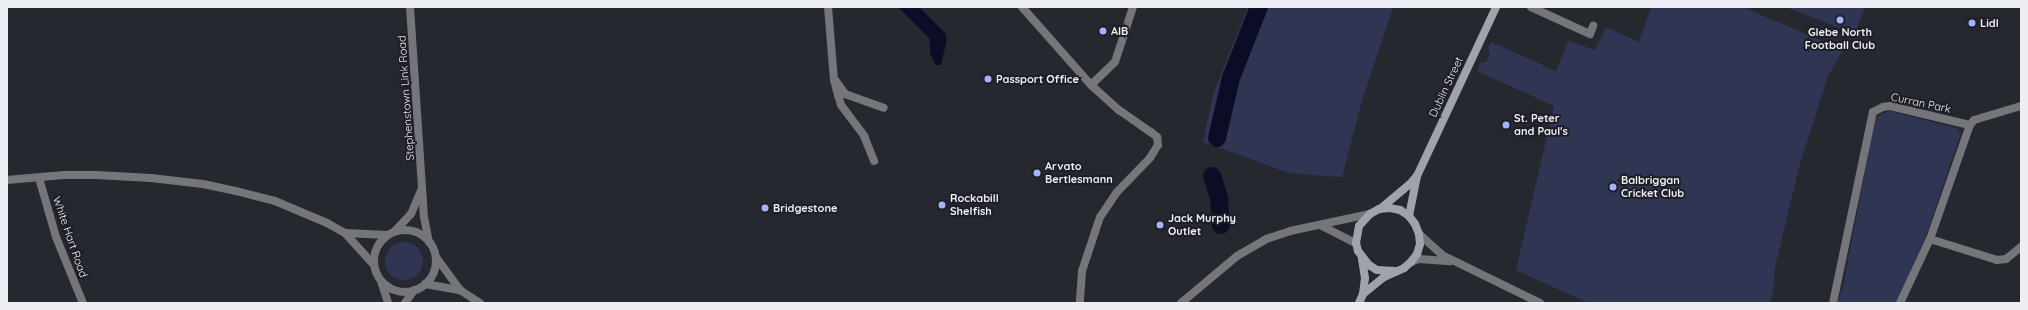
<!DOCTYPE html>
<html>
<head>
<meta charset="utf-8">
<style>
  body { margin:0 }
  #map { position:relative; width:2028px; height:310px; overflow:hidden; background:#262830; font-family:Quicksand,sans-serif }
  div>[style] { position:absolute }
  .green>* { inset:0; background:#303553 }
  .round { border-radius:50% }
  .water>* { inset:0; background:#0b0d27 }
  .river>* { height:18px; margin:-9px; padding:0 9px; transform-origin:9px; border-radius:9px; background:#0b0d27 }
  .minor>* { height:8px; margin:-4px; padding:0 4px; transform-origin:4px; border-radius:4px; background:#75767b }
  .tertiary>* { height:8px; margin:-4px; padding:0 4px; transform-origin:4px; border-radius:4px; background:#75767b }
  .tertiary>.ring { margin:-4px; padding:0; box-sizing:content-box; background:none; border:8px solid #75767b; border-radius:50% }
  .secondary>* { height:8px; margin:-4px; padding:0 4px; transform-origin:4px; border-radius:4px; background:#a1a3aa }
  .dots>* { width:11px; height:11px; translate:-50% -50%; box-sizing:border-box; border:2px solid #1d1e26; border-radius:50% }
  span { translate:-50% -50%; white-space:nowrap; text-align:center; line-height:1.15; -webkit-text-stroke:4px #1d1e26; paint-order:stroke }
  .poi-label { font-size:11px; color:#eeeff5; font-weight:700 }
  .left { translate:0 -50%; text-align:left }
  .street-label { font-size:11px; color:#eeeff5 }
  .frame { position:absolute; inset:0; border:8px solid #eeeff5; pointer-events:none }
</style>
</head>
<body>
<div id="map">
  <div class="green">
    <i style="clip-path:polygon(1248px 7px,1393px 7px,1362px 101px,1342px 177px,1289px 173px,1203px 142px,1213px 95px)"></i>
    <i style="clip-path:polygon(1651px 7px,1743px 7px,1843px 50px,1828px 76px,1799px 167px,1775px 268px,1773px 293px,1770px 303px,1588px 303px,1516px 270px,1554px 106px,1477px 71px,1480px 63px,1486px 62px,1490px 54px,1488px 48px,1491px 42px,1556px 71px,1568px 41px,1595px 50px,1606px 27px,1639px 42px)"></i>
    <i style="clip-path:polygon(1786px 7px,1865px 7px,1855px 34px)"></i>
    <i style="clip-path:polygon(1889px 111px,1956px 128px,1961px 133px,1924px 242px,1896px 303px,1837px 303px,1843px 287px,1873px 129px,1877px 117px)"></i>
    <i class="round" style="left:385px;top:242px;width:38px;height:38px"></i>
  </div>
  <div class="water">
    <i style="clip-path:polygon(898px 7px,919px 7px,945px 33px,947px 39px,941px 65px,936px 65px,930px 53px,930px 39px)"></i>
  </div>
  <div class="river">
    <i style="left:1217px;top:138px;width:62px;rotate:-76.9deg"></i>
    <i style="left:1231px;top:78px;width:76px;rotate:-68.5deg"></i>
    <i style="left:1212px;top:176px;width:23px;rotate:72deg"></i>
    <i style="left:1219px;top:198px;width:27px;rotate:86deg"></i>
  </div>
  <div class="minor">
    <i style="left:828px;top:7px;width:73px;rotate:85.3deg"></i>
    <i style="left:834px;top:80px;width:16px;rotate:75deg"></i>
    <i style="left:838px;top:95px;width:10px;rotate:73deg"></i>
    <i style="left:841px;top:105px;width:39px;rotate:53deg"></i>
    <i style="left:864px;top:136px;width:27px;rotate:68deg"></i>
    <i style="left:1531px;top:7px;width:65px;rotate:24.6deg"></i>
    <i style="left:1590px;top:34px;width:9px;rotate:-69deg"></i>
    <i style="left:836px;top:81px;width:16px;rotate:55deg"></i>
    <i style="left:845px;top:94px;width:41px;rotate:19.7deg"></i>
    <i style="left:1091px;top:85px;width:33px;rotate:-44deg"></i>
    <i style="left:1115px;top:62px;width:58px;rotate:-71.9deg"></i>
    <i style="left:39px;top:178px;width:61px;rotate:73.9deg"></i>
    <i style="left:56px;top:237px;width:71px;rotate:67.8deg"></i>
    <i style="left:1930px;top:239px;width:70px;rotate:17.4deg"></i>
    <i style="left:1997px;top:260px;width:9px;rotate:-6deg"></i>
    <i style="left:2006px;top:259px;width:19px;rotate:-39deg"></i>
    <i style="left:381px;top:281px;width:23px;rotate:72deg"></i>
    <i style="left:405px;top:303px;width:16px;rotate:-55deg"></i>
    <i style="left:1833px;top:303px;width:195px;rotate:-78.2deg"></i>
    <i style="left:1873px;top:112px;width:11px;rotate:-27deg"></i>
    <i style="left:1883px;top:107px;width:7px;rotate:-8deg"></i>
    <i style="left:1890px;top:106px;width:82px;rotate:13.4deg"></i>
    <i style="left:1900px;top:303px;width:71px;rotate:-64.9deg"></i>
    <i style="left:1930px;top:239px;width:121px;rotate:-70.7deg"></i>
    <i style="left:1970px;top:125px;width:6px;rotate:-51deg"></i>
    <i style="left:1974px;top:120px;width:49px;rotate:-16.6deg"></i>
  </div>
  <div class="tertiary">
    <i style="left:410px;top:7px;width:210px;rotate:86.2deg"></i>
    <i style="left:424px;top:217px;width:25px;rotate:79deg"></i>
    <i style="left:1022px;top:7px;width:104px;rotate:48.5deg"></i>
    <i style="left:1091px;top:85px;width:38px;rotate:42deg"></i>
    <i style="left:1119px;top:110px;width:39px;rotate:35deg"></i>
    <i style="left:1151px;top:132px;width:8px;rotate:40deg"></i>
    <i style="left:1157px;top:137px;width:8px;rotate:83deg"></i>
    <i style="left:1158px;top:145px;width:15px;rotate:122deg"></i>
    <i style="left:1150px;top:158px;width:47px;rotate:134.1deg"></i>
    <i style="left:1117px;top:192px;width:30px;rotate:124deg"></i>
    <i style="left:1100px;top:217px;width:57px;rotate:108.4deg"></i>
    <i style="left:1082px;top:271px;width:32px;rotate:94deg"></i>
    <i style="left:7px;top:180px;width:57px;rotate:-5deg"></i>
    <i style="left:64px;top:175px;width:32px"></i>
    <i style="left:96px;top:175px;width:55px;rotate:3.1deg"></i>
    <i style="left:151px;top:178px;width:52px;rotate:6.6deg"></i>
    <i style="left:203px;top:184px;width:34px;rotate:12deg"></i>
    <i style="left:236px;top:191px;width:40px;rotate:14.4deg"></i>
    <i style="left:275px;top:201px;width:56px;rotate:22.9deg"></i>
    <i style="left:327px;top:223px;width:21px;rotate:29deg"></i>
    <i style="left:345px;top:233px;width:43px;rotate:47.8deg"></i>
    <i style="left:1322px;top:226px;width:38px;rotate:27deg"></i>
    <i class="ring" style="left:374px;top:230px;width:54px;height:54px"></i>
    <i style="left:395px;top:231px;width:23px;rotate:-47deg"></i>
    <i style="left:411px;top:214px;width:26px;rotate:-67deg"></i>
    <i style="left:345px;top:233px;width:43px;rotate:2.7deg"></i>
    <i style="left:1419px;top:234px;width:31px;rotate:42deg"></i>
    <i style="left:1442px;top:255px;width:109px;rotate:26.1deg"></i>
    <i style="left:436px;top:257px;width:41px;rotate:54deg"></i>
    <i style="left:460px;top:290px;width:24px;rotate:33deg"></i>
    <i style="left:1411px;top:262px;width:9px;rotate:-21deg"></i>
    <i style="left:1419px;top:259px;width:31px;rotate:4deg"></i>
    <i style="left:425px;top:284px;width:36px;rotate:10deg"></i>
    <i style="left:1181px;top:303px;width:73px;rotate:-40deg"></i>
    <i style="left:1237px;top:256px;width:34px;rotate:-30deg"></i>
    <i style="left:1266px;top:239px;width:25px;rotate:-18deg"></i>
    <i style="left:1290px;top:231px;width:82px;rotate:-12deg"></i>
  </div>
  <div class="secondary">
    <i style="left:1380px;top:209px;width:38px;rotate:-40deg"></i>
    <i style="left:1409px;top:185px;width:11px;rotate:-49deg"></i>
    <i style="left:1409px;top:216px;width:41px;rotate:-78.7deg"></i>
    <i style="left:1417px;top:176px;width:187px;rotate:-64.9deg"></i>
    <i style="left:1363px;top:294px;width:27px;rotate:-39deg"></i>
    <i style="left:1384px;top:277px;width:22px;rotate:-24deg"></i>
    <i style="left:1404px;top:268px;width:9px;rotate:-41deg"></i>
    <i style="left:1411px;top:262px;width:10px;rotate:-53deg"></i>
    <i style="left:1417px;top:254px;width:10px;rotate:-73deg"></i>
    <i style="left:1420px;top:244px;width:10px;rotate:-96deg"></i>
    <i style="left:1419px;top:234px;width:11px;rotate:-112deg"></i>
    <i style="left:1415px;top:224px;width:10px;rotate:-127deg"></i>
    <i style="left:1409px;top:216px;width:11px;rotate:-146deg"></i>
    <i style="left:1400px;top:210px;width:10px;rotate:-169deg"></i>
    <i style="left:1390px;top:208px;width:11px;rotate:175deg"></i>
    <i style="left:1379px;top:209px;width:10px;rotate:151deg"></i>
    <i style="left:1370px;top:214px;width:16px;rotate:133deg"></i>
    <i style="left:1359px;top:226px;width:17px;rotate:100deg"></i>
    <i style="left:1356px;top:243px;width:8px;rotate:76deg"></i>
    <i style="left:1358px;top:251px;width:18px;rotate:52deg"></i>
    <i style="left:1369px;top:265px;width:9px;rotate:32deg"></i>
    <i style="left:1377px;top:270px;width:18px;rotate:3deg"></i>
    <i style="left:1359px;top:303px;width:10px;rotate:-66deg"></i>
    <i style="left:1363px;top:294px;width:16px;rotate:-83deg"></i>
    <i style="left:1365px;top:278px;width:19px;rotate:-99deg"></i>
  </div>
  <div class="dots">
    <i style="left:1840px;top:20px;background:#a4b2fc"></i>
    <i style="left:1972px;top:23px;background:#a4b2fc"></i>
    <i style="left:1103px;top:31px;background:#a4b2fc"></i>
    <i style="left:988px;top:79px;background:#a4b2fc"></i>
    <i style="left:1506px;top:125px;background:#a4b2fc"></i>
    <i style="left:1037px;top:173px;background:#a4b2fc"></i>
    <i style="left:1613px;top:187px;background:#a4b2fc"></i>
    <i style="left:942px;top:205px;background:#a4b2fc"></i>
    <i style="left:765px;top:208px;background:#a4b2fc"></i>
    <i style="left:1160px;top:225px;background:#a4b2fc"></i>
  </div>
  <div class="poi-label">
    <span class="left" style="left:1980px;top:23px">Lidl</span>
    <span class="left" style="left:1111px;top:31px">AIB</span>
    <span style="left:1840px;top:39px">Glebe North<br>Football Club</span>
    <span class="left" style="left:996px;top:79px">Passport Office</span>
    <span class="left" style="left:1514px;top:125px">St. Peter<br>and Paul's</span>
    <span class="left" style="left:1045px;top:173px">Arvato<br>Bertlesmann</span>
    <span class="left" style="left:1621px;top:187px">Balbriggan<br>Cricket Club</span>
    <span class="left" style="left:950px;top:205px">Rockabill<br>Shelfish</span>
    <span class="left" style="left:773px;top:208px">Bridgestone</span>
    <span class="left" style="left:1168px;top:225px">Jack Murphy<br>Outlet</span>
  </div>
  <div class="street-label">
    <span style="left:1446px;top:87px;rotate:-65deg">Dublin Street</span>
    <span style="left:406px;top:98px;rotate:-94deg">Stephenstown Link Road</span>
    <span style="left:1921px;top:103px;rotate:12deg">Curran Park</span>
    <span style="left:70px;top:237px;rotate:71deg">White Hart Road</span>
  </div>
  <div class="frame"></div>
</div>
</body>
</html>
